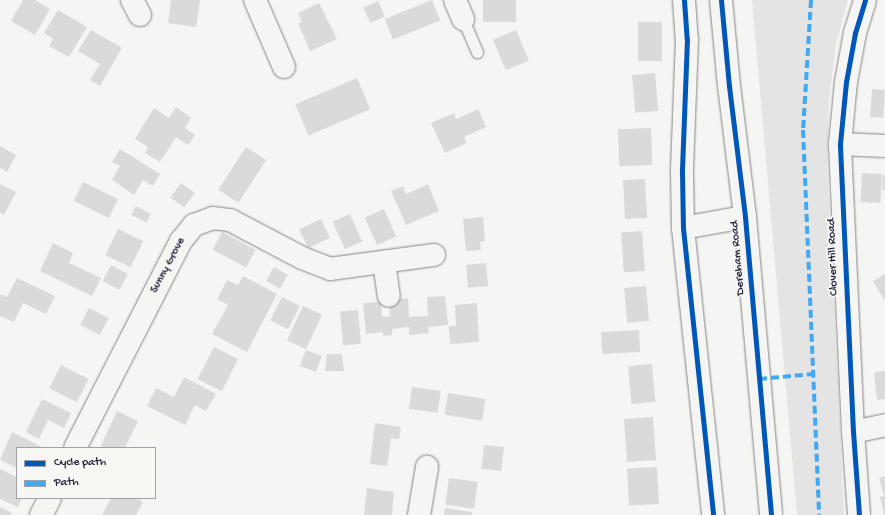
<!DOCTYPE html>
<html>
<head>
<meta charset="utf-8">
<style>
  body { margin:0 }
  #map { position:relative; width:885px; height:515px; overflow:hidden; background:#f5f5f3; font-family:"Gochi Hand",sans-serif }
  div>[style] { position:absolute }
  .green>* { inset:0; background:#e4e4e4 }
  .building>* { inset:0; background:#dadad9; transform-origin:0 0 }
  .roads { filter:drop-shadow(0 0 1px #858589) drop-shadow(0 0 1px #858589) }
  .lane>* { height:11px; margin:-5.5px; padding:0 5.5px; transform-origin:5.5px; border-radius:5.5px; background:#f5f5f3 }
  .street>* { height:22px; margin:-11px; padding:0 11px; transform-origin:11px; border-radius:11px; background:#f5f5f3 }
  .highway>* { height:22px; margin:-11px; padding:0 11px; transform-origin:11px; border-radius:11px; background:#f5f5f3 }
  .quiet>* { height:4px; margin-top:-2px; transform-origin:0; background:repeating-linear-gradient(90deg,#3fa9f5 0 8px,transparent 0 12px) }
  .cycleway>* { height:5px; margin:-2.5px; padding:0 2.5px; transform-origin:2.5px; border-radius:2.5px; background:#0057b8 }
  span { translate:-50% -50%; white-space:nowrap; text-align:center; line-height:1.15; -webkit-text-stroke:3.5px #f6f6f2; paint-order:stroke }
  .street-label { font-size:12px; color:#22223b }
  .legend { position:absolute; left:16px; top:447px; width:140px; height:52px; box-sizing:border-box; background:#f6f6f2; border:1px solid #a1a1a9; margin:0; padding:5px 7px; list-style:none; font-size:12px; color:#22223b }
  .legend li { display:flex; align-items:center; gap:8px; height:20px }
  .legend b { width:20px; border:1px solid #a1a1a9 }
</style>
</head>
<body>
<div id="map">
  <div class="green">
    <i style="clip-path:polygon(752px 0,848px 0,836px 44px,829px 101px,827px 164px,844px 515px,797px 515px)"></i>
  </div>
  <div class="building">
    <i style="clip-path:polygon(23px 0,35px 0,50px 9px,35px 35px,11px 21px)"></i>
    <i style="clip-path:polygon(171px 0,200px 0,196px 27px,168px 23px)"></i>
    <i style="left:432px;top:0;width:22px;height:51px;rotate:68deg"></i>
    <i style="left:483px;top:0;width:33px;height:22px"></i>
    <i style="left:378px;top:1px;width:17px;height:16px;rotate:66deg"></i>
    <i style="clip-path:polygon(319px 3px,337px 39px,310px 51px,298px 23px,302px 22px,298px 13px)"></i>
    <i style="clip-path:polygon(58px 10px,87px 27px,69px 57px,49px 46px,53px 39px,44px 33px)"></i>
    <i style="left:638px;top:22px;width:24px;height:39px"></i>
    <i style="clip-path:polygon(91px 30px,122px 48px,100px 86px,90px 80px,100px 64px,78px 51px)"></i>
    <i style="left:516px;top:30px;width:33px;height:25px;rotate:67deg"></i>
    <i style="left:655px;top:73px;width:38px;height:23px;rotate:85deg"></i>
    <i style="left:357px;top:78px;width:34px;height:67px;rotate:67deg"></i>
    <i style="left:872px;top:89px;width:13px;height:28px;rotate:4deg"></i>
    <i style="clip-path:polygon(176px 107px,191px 118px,185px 128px,195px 135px,188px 145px,176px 137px,160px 162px,145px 153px,148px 147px,135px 139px,154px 108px,169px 118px)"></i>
    <i style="clip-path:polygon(478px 109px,486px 127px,464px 137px,467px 143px,445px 153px,431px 123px,454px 113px,456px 119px)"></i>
    <i style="left:651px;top:128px;width:37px;height:33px;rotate:88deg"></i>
    <i style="clip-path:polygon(0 146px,16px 155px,7px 172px,0 168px)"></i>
    <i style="left:246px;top:147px;width:24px;height:51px;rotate:33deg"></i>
    <i style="clip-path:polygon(120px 149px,160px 174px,153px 186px,143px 180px,134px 195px,112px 180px,120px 166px,112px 162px)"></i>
    <i style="left:862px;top:173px;width:20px;height:29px;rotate:3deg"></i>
    <i style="clip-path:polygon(883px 175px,885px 175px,885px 190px,882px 190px)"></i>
    <i style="left:645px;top:179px;width:39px;height:22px;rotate:87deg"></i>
    <i style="left:83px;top:182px;width:39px;height:21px;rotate:26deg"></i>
    <i style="left:181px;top:183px;width:17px;height:18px;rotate:36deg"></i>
    <i style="clip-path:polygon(0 184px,16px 192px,4px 215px,0 213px)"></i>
    <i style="clip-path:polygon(428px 184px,439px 211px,406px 225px,391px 191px,403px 186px,406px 194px)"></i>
    <i style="left:136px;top:206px;width:17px;height:10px;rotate:28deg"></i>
    <i style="left:384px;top:209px;width:30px;height:21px;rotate:66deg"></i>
    <i style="left:350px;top:214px;width:30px;height:19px;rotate:66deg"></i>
    <i style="clip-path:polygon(483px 217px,485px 241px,480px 242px,481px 250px,466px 251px,463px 219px)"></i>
    <i style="left:321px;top:219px;width:21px;height:24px;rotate:65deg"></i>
    <i style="left:118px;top:229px;width:28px;height:29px;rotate:26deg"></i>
    <i style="left:642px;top:231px;width:40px;height:21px;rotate:86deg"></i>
    <i style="left:222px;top:232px;width:38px;height:20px;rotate:28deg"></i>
    <i style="clip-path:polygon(53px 243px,73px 253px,69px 263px,101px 278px,92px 296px,40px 271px)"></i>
    <i style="left:486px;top:263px;width:23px;height:20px;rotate:85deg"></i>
    <i style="left:111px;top:265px;width:19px;height:18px;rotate:28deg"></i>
    <i style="left:274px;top:267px;width:16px;height:16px;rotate:30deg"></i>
    <i style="clip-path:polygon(885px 274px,885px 301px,873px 281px)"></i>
    <i style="clip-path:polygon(243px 276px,277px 294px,247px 352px,212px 334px,228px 305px,217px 299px,227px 280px,238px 285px)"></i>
    <i style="clip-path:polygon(17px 278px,55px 296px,46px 314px,23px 303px,14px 322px,0 316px,0 294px,7px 297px)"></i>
    <i style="left:646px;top:286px;width:35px;height:22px;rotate:85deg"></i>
    <i style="clip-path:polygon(445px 296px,448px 325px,428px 327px,429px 333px,409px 335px,409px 327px,392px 329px,392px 335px,383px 336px,383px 332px,366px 334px,363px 303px,381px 302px,382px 317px,390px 316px,389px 300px,408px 298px,409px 317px,428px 316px,427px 297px)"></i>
    <i style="left:282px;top:297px;width:20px;height:26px;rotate:27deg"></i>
    <i style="clip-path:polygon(477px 303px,479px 342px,450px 344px,449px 326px,456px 326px,455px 305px)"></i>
    <i style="left:303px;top:306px;width:21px;height:38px;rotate:25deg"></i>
    <i style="left:89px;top:308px;width:22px;height:19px;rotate:27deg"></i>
    <i style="left:358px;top:310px;width:34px;height:18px;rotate:85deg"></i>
    <i style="left:639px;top:330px;width:22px;height:38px;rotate:87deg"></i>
    <i style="left:214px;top:347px;width:27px;height:36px;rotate:27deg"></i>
    <i style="left:306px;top:350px;width:17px;height:17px;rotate:21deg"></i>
    <i style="clip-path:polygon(327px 354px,342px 354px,344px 371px,325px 371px)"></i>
    <i style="left:652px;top:364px;width:38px;height:24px;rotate:85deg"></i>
    <i style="left:61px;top:365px;width:31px;height:26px;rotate:27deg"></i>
    <i style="clip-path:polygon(885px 371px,885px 399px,877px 400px,874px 372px)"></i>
    <i style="clip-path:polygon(184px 377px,216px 394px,206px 411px,195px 405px,185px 425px,147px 406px,156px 388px,174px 397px)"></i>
    <i style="left:412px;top:387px;width:29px;height:22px;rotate:8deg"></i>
    <i style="left:448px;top:393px;width:38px;height:22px;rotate:9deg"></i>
    <i style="clip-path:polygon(42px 399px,71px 413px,64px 428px,48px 420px,39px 439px,26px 432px)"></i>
    <i style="clip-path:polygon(117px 411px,138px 421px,125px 448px,100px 448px)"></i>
    <i style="left:653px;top:417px;width:43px;height:29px;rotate:86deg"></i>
    <i style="clip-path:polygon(375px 423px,401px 427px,399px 439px,391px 438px,387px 466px,370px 464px)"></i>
    <i style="clip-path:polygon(12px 432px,44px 448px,17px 448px,17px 468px,0 460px)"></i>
    <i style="left:484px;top:445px;width:20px;height:24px;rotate:6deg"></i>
    <i style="left:657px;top:467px;width:37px;height:30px;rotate:87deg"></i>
    <i style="clip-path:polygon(0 469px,17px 477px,17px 498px,22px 498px,18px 507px,0 499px)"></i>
    <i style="clip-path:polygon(885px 476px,885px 515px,884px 515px,880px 497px,884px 496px,879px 478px)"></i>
    <i style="left:449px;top:478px;width:29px;height:27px;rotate:8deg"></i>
    <i style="clip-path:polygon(367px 488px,394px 492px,392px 515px,364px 515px)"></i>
    <i style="clip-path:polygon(111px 498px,136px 498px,143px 502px,136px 515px,102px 515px)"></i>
    <i style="clip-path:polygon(0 507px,12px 513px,11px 515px,0 515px)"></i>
    <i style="clip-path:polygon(445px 508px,472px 512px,472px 515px,444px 515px)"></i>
  </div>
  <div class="roads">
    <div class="lane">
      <i style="left:463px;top:19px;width:36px;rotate:67deg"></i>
    </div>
    <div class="street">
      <i style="left:132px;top:0;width:17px;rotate:62deg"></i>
      <i style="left:255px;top:0;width:73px;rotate:66.6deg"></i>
      <i style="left:455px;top:0;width:21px;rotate:67deg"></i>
      <i style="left:684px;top:0;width:39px;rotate:86deg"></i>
      <i style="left:687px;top:39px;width:133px;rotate:92.2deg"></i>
      <i style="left:682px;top:172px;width:56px;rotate:89deg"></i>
      <i style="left:683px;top:228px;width:289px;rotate:84deg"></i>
      <i style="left:840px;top:144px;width:45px;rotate:2.5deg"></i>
      <i style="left:683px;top:228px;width:63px;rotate:-10.1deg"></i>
      <i style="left:384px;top:262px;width:34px;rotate:82deg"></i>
      <i style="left:853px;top:432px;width:33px;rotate:-12deg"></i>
      <i style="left:75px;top:448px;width:233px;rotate:-62.9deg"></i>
      <i style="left:181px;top:241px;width:21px;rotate:-51deg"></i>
      <i style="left:194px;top:225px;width:20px;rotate:-20deg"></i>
      <i style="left:213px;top:218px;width:17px;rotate:7deg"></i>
      <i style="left:230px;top:220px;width:81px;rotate:27.8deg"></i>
      <i style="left:302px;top:258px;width:30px;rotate:21deg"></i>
      <i style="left:330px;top:269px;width:105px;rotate:-7.7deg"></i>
      <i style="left:41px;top:515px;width:19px;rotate:-62deg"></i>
      <i style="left:419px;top:515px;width:49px;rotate:-80.5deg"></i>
      <i style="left:859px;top:515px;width:83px;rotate:-94.1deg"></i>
      <i style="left:853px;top:432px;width:288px;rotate:-92.6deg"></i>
      <i style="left:840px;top:144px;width:62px;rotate:-84.5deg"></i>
      <i style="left:846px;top:82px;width:50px;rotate:-79.6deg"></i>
      <i style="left:855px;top:33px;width:34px;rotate:-73deg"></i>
    </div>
    <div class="highway">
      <i style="left:721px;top:0;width:86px;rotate:84.7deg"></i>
      <i style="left:729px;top:86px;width:132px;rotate:83deg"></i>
      <i style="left:745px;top:217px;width:299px;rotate:85deg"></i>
    </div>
  </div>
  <div class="quiet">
    <i style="left:811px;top:0;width:130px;rotate:93.5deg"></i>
    <i style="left:803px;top:130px;width:385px;rotate:87.6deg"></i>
    <i style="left:759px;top:379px;width:54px;rotate:-5.3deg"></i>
  </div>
  <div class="cycleway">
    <i style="left:684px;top:0;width:39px;rotate:86deg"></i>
    <i style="left:687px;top:39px;width:133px;rotate:92.2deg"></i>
    <i style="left:682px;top:172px;width:56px;rotate:89deg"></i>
    <i style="left:683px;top:228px;width:289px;rotate:84deg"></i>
    <i style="left:721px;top:0;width:86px;rotate:84.7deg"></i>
    <i style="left:729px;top:86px;width:132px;rotate:83deg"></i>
    <i style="left:745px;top:217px;width:299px;rotate:85deg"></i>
    <i style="left:859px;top:515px;width:83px;rotate:-94.1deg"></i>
    <i style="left:853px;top:432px;width:288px;rotate:-92.6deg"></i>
    <i style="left:840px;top:144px;width:62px;rotate:-84.5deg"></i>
    <i style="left:846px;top:82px;width:50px;rotate:-79.6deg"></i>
    <i style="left:855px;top:33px;width:34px;rotate:-73deg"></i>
  </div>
  <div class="street-label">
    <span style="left:834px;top:257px;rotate:-92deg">Clover Hill Road</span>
    <span style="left:739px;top:258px;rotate:-95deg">Dereham Road</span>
    <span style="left:169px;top:266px;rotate:-62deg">Sunny Grove</span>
  </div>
  <ul class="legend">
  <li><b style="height:5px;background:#0057b8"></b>Cycle path</li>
  <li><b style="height:5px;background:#3fa9f5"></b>Path</li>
  </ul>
</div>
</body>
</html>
